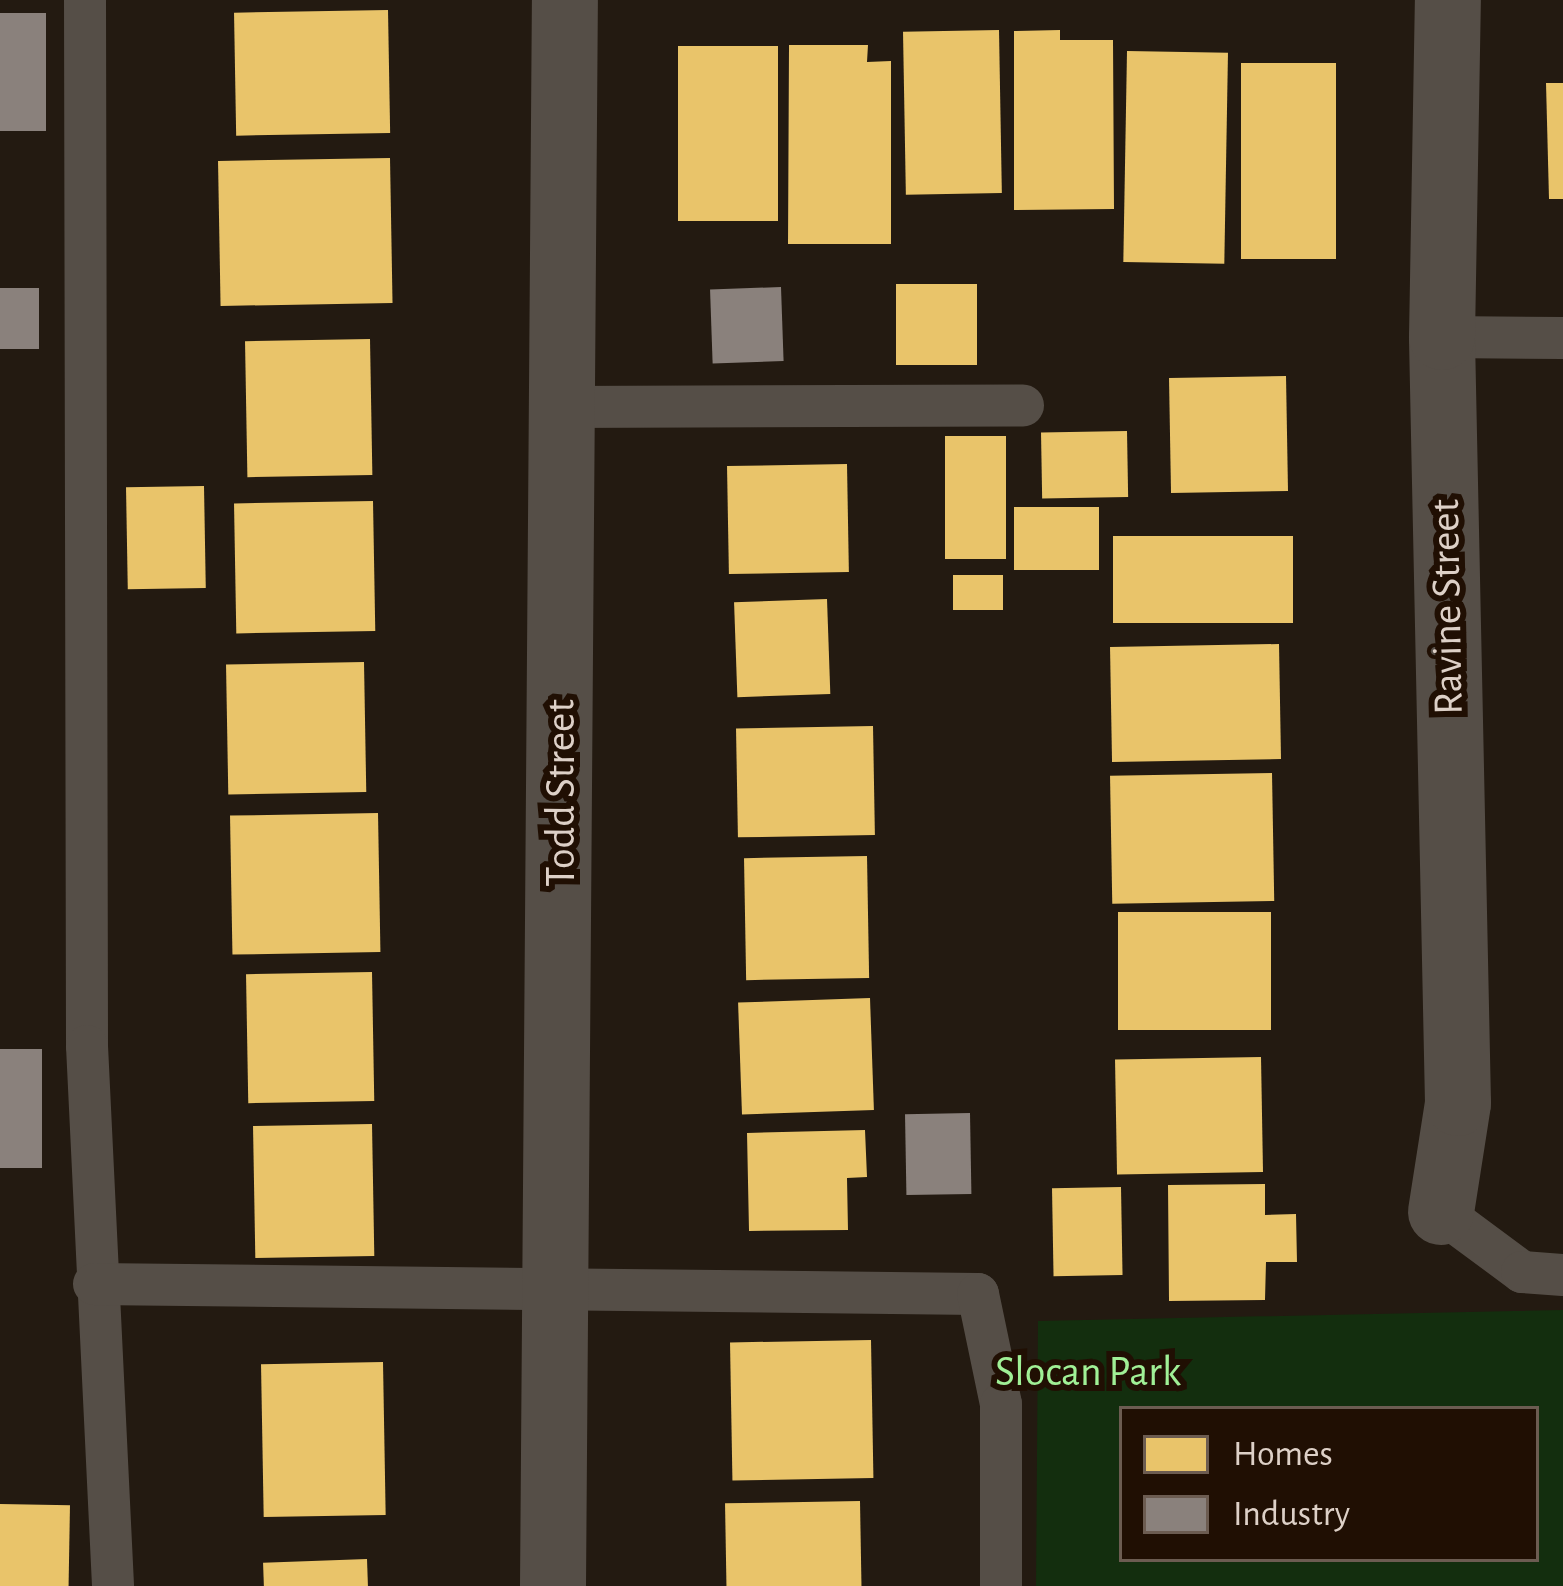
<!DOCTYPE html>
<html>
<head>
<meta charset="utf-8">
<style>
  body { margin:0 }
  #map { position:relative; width:1563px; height:1586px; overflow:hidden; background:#231a11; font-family:"Alegreya Sans",sans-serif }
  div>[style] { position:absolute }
  .green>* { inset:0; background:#132e0e }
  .homes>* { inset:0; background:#e9c46a; transform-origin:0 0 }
  .industry>* { inset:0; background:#8a817c; transform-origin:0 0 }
  .service>* { height:42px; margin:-21px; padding:0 21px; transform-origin:21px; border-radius:21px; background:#554e47 }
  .minor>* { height:66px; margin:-33px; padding:0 33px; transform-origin:33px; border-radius:33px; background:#554e47 }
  span { translate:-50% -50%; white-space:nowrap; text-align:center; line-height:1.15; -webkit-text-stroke:12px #200f03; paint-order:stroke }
  .street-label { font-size:42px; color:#ddd0c7 }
  .park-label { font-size:42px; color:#a0f096 }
  .legend { position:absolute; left:1119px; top:1406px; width:420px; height:156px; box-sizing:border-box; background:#200f03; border:3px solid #6c5c51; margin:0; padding:15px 21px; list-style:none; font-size:36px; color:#ddd0c7 }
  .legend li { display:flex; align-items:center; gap:24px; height:60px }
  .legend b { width:60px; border:3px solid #6c5c51 }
</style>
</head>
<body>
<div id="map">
  <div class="green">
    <i style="clip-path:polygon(evenodd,1563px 1310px,1563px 1586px,1036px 1586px,1038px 1321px,1563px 1310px,1122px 1409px,1536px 1409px,1536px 1559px,1122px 1559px,1122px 1409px)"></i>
  </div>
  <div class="homes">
    <i style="left:388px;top:10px;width:123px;height:154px;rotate:89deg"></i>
    <i style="left:999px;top:30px;width:163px;height:96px;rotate:89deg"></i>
    <i style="clip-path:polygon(1060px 30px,1060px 40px,1113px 40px,1114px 209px,1014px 210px,1014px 31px)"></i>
    <i style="clip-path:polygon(789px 45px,868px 45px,867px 62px,891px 61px,891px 244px,788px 244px)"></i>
    <i style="left:678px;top:46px;width:100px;height:175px"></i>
    <i style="left:1127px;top:51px;width:101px;height:211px;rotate:1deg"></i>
    <i style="left:1336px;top:63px;width:196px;height:95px;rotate:90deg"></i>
    <i style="clip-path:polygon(1546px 83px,1563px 83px,1563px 199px,1549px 199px)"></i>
    <i style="left:390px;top:158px;width:145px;height:172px;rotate:89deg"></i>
    <i style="left:977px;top:284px;width:81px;height:81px;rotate:90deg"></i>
    <i style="left:370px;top:339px;width:136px;height:125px;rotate:89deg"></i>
    <i style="left:1286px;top:376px;width:115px;height:117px;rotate:89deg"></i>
    <i style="left:1127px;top:431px;width:66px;height:86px;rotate:89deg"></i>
    <i style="left:1006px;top:436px;width:123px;height:61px;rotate:90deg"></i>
    <i style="left:847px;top:464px;width:108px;height:120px;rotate:89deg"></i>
    <i style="left:204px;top:486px;width:102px;height:78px;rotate:89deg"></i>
    <i style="left:373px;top:501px;width:130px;height:139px;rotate:89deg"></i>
    <i style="left:1014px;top:507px;width:85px;height:63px"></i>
    <i style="left:1293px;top:536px;width:87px;height:180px;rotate:90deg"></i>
    <i style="left:1003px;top:575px;width:35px;height:50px;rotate:90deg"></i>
    <i style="left:827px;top:599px;width:95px;height:93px;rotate:88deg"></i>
    <i style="left:1279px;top:644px;width:115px;height:169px;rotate:89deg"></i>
    <i style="left:364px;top:662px;width:130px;height:138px;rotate:89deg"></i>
    <i style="left:873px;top:726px;width:109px;height:137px;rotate:89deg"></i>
    <i style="left:1272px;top:773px;width:128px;height:162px;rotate:89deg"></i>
    <i style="left:378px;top:813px;width:139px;height:148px;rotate:89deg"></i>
    <i style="left:867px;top:856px;width:122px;height:123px;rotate:89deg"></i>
    <i style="left:1271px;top:912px;width:118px;height:153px;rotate:90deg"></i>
    <i style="left:372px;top:972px;width:129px;height:126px;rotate:89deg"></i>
    <i style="left:870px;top:998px;width:112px;height:132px;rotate:88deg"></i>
    <i style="left:1261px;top:1057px;width:115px;height:146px;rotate:89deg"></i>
    <i style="left:372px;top:1124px;width:132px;height:119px;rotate:89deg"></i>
    <i style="clip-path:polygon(865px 1130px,867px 1177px,847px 1178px,848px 1230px,749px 1231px,747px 1133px)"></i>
    <i style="clip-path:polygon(1265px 1184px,1265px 1215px,1296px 1214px,1297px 1262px,1266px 1262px,1265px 1300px,1169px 1301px,1168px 1185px)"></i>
    <i style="left:1121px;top:1187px;width:88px;height:69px;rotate:89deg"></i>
    <i style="left:871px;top:1340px;width:138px;height:141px;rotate:89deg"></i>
    <i style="left:383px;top:1362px;width:153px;height:122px;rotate:89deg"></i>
    <i style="left:860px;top:1501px;width:85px;height:135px;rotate:89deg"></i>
    <i style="left:0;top:1504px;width:70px;height:82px;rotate:1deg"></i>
    <i style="left:367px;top:1559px;width:27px;height:104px;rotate:88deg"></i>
  </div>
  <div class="industry">
    <i style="left:46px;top:13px;width:118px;height:46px;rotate:90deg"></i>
    <i style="left:781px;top:287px;width:74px;height:71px;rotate:88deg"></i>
    <i style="left:0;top:288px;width:39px;height:61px"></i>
    <i style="left:42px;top:1049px;width:119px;height:42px;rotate:90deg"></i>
    <i style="left:970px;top:1113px;width:81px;height:65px;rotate:89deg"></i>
  </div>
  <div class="service">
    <i style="left:85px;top:0;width:1046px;rotate:89.89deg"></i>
    <i style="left:87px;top:1046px;width:541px;rotate:87.24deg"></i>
    <i style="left:1442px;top:337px;width:121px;rotate:0.5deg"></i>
    <i style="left:563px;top:407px;width:460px;rotate:-0.2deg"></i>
    <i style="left:1441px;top:1212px;width:101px;rotate:36.5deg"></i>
    <i style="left:1522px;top:1272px;width:41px;rotate:4.2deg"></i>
    <i style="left:94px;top:1284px;width:884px;rotate:0.65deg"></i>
    <i style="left:978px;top:1294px;width:112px;rotate:78.2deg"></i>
    <i style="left:1001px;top:1404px;width:182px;rotate:90deg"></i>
  </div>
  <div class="minor">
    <i style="left:1441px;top:1212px;width:110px;rotate:-81.1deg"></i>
    <i style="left:1458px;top:1103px;width:766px;rotate:-91.2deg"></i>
    <i style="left:1442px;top:337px;width:337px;rotate:-89deg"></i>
    <i style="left:553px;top:1586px;width:1586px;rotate:-89.57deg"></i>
  </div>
  <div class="street-label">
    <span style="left:1447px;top:607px;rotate:-91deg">Ravine Street</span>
    <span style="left:561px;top:793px;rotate:-90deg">Todd Street</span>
  </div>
  <div class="park-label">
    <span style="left:1088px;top:1372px">Slocan Park</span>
  </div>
  <ul class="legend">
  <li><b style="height:33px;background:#e9c46a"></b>Homes</li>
  <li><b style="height:33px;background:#8a817c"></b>Industry</li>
  </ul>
</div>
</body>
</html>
